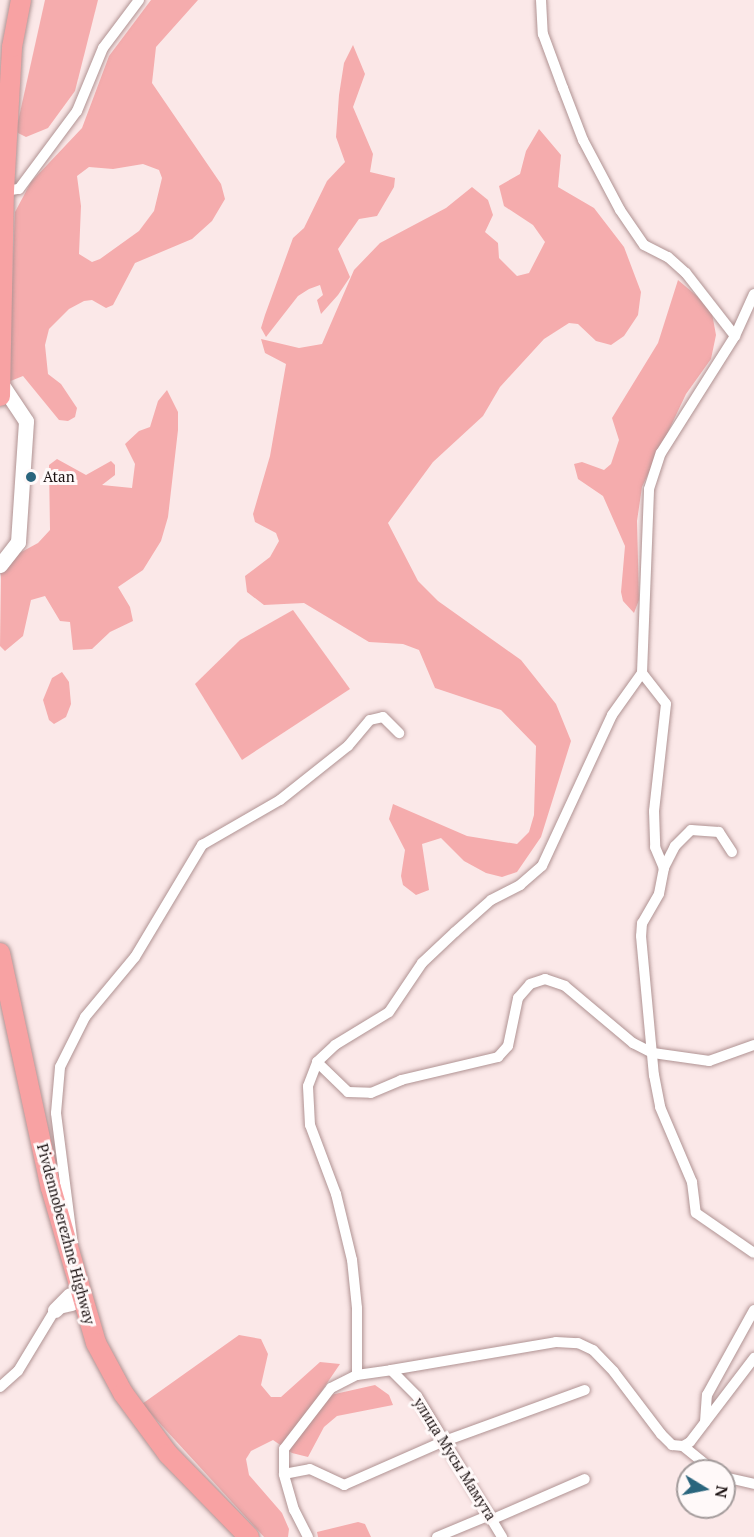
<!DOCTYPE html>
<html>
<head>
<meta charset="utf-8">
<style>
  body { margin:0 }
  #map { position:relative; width:754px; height:1537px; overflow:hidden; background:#fbe8e8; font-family:"PT Serif",serif }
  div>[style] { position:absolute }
  .green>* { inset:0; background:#f5acad }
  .roads { filter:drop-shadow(0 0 2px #b09393) drop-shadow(0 0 2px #b09393) }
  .street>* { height:10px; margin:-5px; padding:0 5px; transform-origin:5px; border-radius:5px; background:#fff }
  .secondary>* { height:15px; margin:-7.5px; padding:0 7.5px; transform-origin:7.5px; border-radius:7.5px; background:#fff }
  .highway>* { height:20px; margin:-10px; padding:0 10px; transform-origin:10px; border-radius:10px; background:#f8a2a3 }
  .dots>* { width:16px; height:16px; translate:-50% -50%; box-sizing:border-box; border:3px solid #fff9f9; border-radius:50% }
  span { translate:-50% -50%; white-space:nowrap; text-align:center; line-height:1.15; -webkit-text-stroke:6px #fff9f9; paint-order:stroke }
  .poi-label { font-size:15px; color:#1b1111 }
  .left { translate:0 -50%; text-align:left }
  .street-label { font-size:15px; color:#1b1111 }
  .north { position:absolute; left:676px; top:1459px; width:60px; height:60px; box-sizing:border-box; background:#fff9f9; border:2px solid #a49c9c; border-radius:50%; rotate:100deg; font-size:16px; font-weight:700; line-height:24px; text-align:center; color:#1b1111 }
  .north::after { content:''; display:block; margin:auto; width:21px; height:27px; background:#2a657d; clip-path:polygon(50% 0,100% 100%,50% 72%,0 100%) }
</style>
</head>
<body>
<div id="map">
  <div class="green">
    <i style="clip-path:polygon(45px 0,98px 0,75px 91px,48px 128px,26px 137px,18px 133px,17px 126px)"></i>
    <i style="clip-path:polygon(evenodd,151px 0,198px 0,156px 47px,152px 83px,221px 184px,225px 199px,212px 221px,192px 239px,135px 263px,113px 305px,106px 308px,92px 300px,84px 301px,69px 309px,49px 329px,45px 345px,48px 374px,61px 384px,77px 408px,75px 417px,68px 421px,59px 420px,23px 376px,8px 382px,15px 212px,31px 182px,82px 128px,109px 56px,151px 0,143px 164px,159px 170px,162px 178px,154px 211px,139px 231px,100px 259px,92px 262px,79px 254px,81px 206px,77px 176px,89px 167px,113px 169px,143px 164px)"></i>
    <i style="clip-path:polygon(353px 45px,365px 74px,353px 107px,373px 154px,370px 172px,395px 178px,394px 187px,377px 216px,359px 219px,338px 249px,350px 277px,338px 295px,321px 314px,317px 300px,323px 295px,320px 285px,309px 289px,298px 296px,266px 337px,261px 328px,265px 315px,293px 238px,304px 228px,327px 181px,345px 162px,336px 137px,339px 95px,344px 63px)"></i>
    <i style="clip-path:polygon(539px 129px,561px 155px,558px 187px,594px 208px,624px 247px,641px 292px,638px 315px,624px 336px,611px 345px,596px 341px,578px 324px,569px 323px,544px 339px,500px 387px,483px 416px,433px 462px,388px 523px,418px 581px,438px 601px,521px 660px,556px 704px,571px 741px,541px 837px,517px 872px,502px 877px,486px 873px,464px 861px,441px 838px,422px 844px,429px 890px,416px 895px,403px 885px,401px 876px,405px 850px,389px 819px,393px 804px,467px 836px,517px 844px,529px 832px,534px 815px,536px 746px,501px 710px,435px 688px,419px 650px,403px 644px,369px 642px,304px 603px,264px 605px,247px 592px,245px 576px,270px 557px,279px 541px,276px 533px,255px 522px,253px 514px,270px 456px,286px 364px,265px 353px,261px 339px,299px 348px,322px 344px,354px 270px,380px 243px,446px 208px,472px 187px,488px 200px,493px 215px,485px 232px,498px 243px,499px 258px,517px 276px,529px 273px,545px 242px,533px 225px,504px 206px,499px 186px,520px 174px,526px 151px)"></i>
    <i style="clip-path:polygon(678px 280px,711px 308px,716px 335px,711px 359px,686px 394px,642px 487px,637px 521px,639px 600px,634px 613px,623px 601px,621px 592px,625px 546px,603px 496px,578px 479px,574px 464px,582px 462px,604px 470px,611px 464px,619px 440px,612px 418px,658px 343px)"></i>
    <i style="clip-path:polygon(167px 390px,178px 412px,178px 430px,168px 517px,161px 541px,143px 570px,118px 587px,130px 607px,133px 621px,110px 632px,92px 649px,73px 650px,70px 622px,60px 621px,45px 596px,31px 600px,23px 636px,5px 651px,0 646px,1px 571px,14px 556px,38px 543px,50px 530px,49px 465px,57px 459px,86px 475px,111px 461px,115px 465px,115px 475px,102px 485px,132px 488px,135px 464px,125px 444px,139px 431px,150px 427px,158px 401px)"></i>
    <i style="clip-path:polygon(293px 610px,350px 689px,242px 760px,195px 684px,240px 640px)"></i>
    <i style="clip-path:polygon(62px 672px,69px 682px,71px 704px,66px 717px,54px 724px,49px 720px,43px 700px,52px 678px)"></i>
    <i style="clip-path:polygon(239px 1335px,261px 1339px,268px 1354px,261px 1385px,271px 1397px,281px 1397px,320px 1362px,340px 1364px,317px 1398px,375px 1385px,389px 1395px,393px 1405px,337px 1416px,324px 1427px,308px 1457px,292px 1453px,273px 1440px,251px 1451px,246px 1459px,249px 1475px,282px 1513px,289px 1529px,288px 1537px,264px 1537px,142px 1404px)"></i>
    <i style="clip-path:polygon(358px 1522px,365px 1524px,371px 1537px,318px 1537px,317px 1532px)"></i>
  </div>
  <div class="roads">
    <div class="street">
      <i style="left:541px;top:0;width:34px;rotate:87deg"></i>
      <i style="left:543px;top:34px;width:58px;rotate:69.7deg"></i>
      <i style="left:563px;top:88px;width:56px;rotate:69deg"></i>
      <i style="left:583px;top:140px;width:79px;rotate:62.1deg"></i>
      <i style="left:620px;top:210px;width:42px;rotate:55.6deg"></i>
      <i style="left:644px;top:245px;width:27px;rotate:27deg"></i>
      <i style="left:668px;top:257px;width:24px;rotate:42deg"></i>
      <i style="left:686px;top:273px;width:80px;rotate:52.1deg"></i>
      <i style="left:4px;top:191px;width:15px;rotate:-8deg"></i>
      <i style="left:19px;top:189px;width:97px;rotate:-53.4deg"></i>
      <i style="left:77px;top:111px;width:68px;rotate:-67.6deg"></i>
      <i style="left:103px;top:48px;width:60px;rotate:-53.1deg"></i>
      <i style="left:642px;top:673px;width:39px;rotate:52deg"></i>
      <i style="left:666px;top:704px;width:108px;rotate:96.4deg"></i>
      <i style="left:654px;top:811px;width:36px;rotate:88deg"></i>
      <i style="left:655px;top:847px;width:23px;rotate:67deg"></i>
      <i style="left:732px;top:852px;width:24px;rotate:-123deg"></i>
      <i style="left:719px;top:832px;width:28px;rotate:-176deg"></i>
      <i style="left:691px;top:830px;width:23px;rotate:135deg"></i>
      <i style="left:675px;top:846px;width:25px;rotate:117deg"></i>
      <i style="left:664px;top:868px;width:26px;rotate:101deg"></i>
      <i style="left:659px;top:894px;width:34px;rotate:120deg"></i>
      <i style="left:642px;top:923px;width:13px;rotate:94deg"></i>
      <i style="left:641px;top:936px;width:140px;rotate:84.7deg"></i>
      <i style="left:654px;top:1075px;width:33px;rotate:79deg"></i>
      <i style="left:660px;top:1107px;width:82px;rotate:66.9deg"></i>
      <i style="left:692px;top:1182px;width:31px;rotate:83deg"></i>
      <i style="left:696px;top:1213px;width:70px;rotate:34.6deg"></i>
      <i style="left:317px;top:1062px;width:43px;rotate:44.1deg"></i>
      <i style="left:348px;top:1092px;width:23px;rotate:2deg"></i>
      <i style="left:371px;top:1093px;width:33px;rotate:-23deg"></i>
      <i style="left:401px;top:1080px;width:100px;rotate:-13.3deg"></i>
      <i style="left:498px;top:1057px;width:15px;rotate:-48deg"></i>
      <i style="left:508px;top:1046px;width:49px;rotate:-78.2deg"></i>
      <i style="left:518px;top:998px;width:18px;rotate:-49deg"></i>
      <i style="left:530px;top:984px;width:16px;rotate:-18deg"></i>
      <i style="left:545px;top:979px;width:21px;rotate:19deg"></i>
      <i style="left:565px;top:986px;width:89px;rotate:40deg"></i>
      <i style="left:633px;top:1043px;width:22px;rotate:27deg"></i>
      <i style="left:653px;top:1053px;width:57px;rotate:8.1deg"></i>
      <i style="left:709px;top:1061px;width:48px;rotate:-19.6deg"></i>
      <i style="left:72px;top:1238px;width:126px;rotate:-97.3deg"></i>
      <i style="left:56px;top:1113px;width:46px;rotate:-85deg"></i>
      <i style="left:60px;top:1067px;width:56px;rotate:-63.4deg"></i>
      <i style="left:85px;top:1017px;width:78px;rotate:-50.2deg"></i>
      <i style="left:135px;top:957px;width:131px;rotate:-59.1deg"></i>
      <i style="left:202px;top:845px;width:90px;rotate:-30deg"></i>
      <i style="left:280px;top:800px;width:87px;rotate:-38.5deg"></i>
      <i style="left:348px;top:746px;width:34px;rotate:-50deg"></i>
      <i style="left:370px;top:720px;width:13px;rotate:-13deg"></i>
      <i style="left:383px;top:717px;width:23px;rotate:45deg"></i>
      <i style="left:391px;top:1370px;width:167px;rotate:-9.6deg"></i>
      <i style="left:556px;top:1342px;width:22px;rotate:3deg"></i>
      <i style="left:578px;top:1343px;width:17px;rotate:25deg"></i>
      <i style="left:593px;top:1350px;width:30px;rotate:46deg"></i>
      <i style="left:614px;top:1372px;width:78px;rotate:52.8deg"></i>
      <i style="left:661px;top:1434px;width:16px;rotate:45deg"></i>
      <i style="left:672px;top:1445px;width:11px;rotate:5deg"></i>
      <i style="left:683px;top:1446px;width:8px;rotate:-30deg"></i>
      <i style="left:690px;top:1442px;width:106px;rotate:-52.7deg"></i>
      <i style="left:357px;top:1375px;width:67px;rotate:-90deg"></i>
      <i style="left:357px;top:1308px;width:48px;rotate:-95.9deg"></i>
      <i style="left:352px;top:1260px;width:68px;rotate:-103.6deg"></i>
      <i style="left:336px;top:1194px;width:74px;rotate:-110.6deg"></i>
      <i style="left:310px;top:1125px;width:39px;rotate:-93deg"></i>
      <i style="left:308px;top:1086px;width:26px;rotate:-69deg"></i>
      <i style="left:317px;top:1062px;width:25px;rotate:-43deg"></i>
      <i style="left:335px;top:1045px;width:63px;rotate:-31.4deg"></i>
      <i style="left:389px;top:1012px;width:59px;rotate:-56deg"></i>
      <i style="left:422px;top:963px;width:45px;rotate:-43.2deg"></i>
      <i style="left:455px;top:932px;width:48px;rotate:-41.6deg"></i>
      <i style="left:491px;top:900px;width:33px;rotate:-27deg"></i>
      <i style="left:520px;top:885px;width:29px;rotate:-41deg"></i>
      <i style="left:542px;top:866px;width:166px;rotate:-65.1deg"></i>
      <i style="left:612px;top:715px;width:52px;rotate:-54.5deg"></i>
      <i style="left:642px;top:673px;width:184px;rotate:-87.8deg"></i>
      <i style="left:649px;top:489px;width:38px;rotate:-72deg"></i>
      <i style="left:661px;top:453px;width:138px;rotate:-57.7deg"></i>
      <i style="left:735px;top:336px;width:46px;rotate:-65.7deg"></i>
      <i style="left:0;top:1387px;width:24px;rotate:-42deg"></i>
      <i style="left:18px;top:1371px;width:71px;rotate:-58.8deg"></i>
      <i style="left:55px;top:1310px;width:18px;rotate:-13deg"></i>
      <i style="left:705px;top:1422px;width:27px;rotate:-86deg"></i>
      <i style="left:707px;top:1395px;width:97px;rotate:-61.1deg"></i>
      <i style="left:683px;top:1446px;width:40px;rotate:39deg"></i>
      <i style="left:284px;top:1474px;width:26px;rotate:-11deg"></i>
      <i style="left:310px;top:1469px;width:38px;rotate:25deg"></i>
      <i style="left:344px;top:1485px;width:107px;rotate:-23.7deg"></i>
      <i style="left:442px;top:1442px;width:152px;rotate:-20deg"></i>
      <i style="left:724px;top:1477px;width:31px;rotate:13deg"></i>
      <i style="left:493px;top:1519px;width:100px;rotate:-23.5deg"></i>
      <i style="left:308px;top:1537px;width:30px;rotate:-117deg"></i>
      <i style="left:294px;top:1510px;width:37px;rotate:-106deg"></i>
      <i style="left:284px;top:1474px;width:25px;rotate:-90deg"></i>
      <i style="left:284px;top:1449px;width:77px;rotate:-52.4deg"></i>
      <i style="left:331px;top:1388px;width:29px;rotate:-27deg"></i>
      <i style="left:357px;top:1375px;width:34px;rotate:-8deg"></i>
      <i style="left:391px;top:1370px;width:37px;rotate:45deg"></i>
      <i style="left:417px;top:1396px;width:165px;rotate:58.9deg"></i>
      <i style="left:437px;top:1537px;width:57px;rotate:-22.5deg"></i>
    </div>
    <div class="secondary">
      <i style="left:0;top:565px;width:29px;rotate:-52deg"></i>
      <i style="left:18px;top:542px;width:121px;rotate:-86.2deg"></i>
      <i style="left:26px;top:421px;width:47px;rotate:-123.7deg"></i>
      <i style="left:55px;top:1310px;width:21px;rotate:-45deg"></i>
    </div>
    <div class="highway">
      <i style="left:0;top:396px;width:205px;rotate:-88.9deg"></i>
      <i style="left:4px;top:191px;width:144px;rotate:-86.8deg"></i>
      <i style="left:12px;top:47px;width:48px;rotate:-79.2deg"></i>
      <i style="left:0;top:953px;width:240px;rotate:77.8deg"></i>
      <i style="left:51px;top:1188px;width:161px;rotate:73.8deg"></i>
      <i style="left:96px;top:1343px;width:57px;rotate:61.6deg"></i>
      <i style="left:123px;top:1393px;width:76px;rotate:53.6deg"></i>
      <i style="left:168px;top:1454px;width:116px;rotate:45.7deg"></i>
    </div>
  </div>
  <div class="dots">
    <i style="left:31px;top:477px;background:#2a657d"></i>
  </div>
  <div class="poi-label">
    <span class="left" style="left:43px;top:477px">Atan</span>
  </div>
  <div class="street-label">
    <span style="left:66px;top:1234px;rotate:75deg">Pivdennoberezhne Highway</span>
    <span style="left:455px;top:1459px;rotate:58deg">улица Мусы Мамута</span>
  </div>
  <div class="north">N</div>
</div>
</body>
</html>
